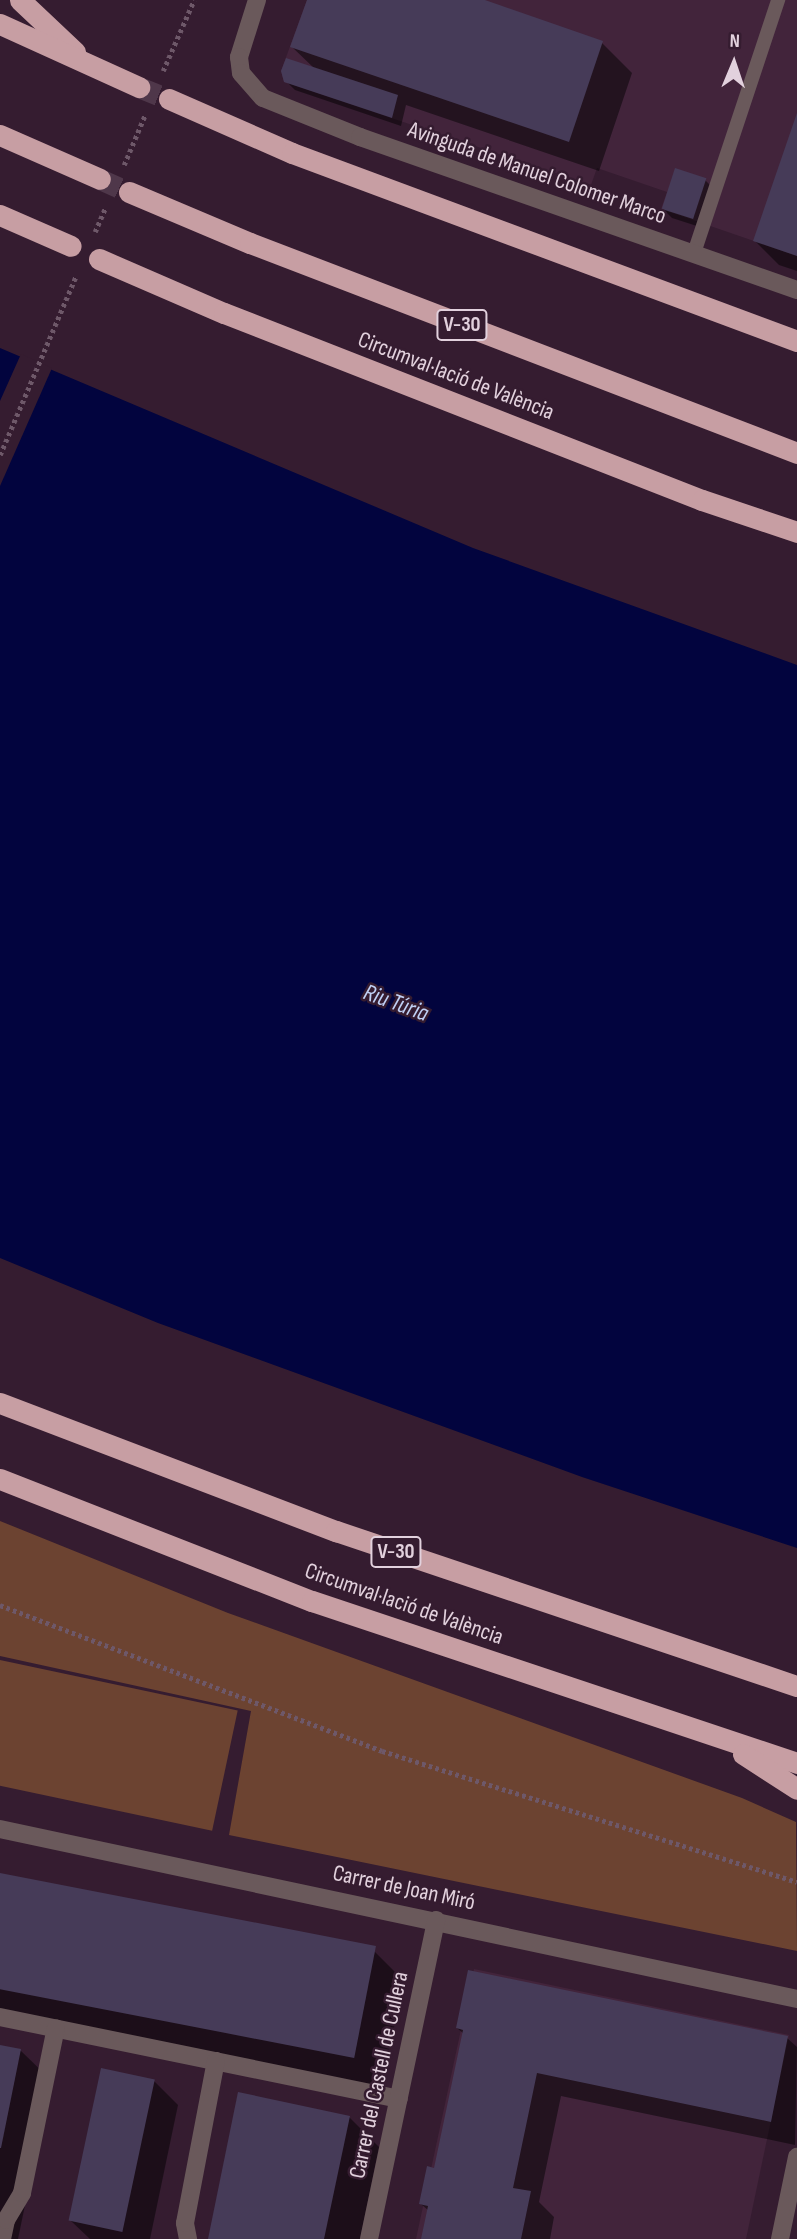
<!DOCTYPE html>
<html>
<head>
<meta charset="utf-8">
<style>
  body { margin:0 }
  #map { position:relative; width:797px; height:2239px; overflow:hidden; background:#351c30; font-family:"Sofia Sans Condensed",sans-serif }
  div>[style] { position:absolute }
  .built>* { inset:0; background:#42243b }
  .green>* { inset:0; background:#6c4331; transform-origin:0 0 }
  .water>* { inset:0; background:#02043e }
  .pier>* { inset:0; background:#351c30 }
  .shadow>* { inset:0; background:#0007 }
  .building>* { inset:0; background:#463b58; transform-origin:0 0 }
  .highway-tunnel>* { height:21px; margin-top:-10.5px; transform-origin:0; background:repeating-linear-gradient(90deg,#4f374a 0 21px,transparent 0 31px) }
  .path>* { height:4.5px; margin-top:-2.25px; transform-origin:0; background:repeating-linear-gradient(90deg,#6e5869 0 3.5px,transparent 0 7px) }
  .lane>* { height:14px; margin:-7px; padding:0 7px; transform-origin:7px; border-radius:7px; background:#6a595b }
  .street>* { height:18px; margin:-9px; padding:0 9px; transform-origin:9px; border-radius:9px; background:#6a595b }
  .highway>* { height:21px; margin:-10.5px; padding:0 10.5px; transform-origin:10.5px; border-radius:10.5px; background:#c79ea3 }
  span { translate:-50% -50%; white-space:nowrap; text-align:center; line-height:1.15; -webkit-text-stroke:5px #351c30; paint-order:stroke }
  .shield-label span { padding:2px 5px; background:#351c30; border:2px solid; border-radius:5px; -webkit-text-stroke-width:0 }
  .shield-label { font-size:21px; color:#e2d1dd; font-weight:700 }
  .street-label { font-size:23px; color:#e2d1dd }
  .water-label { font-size:24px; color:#c0d0f5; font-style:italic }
  .north { position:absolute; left:699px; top:28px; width:70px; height:70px; -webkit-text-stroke:5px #351c30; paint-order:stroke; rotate:2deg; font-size:19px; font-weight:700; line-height:28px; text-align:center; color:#e2d1dd }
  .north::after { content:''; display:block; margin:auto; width:24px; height:32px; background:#e2d1dd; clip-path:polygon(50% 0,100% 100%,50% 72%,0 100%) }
</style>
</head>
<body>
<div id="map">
  <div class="built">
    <i style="clip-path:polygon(307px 0,797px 0,797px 256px,661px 209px,667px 192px,597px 168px,591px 185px,284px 82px,281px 71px)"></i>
    <i style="clip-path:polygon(474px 1969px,789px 2035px,746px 2239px,416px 2239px)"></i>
  </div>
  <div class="green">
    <i style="clip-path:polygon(0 1521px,228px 1613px,742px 1798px,796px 1822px,797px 1951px,229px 1835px,251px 1711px,0 1656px)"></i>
    <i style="left:0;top:1660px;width:243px;height:123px;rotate:12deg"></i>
  </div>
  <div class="water">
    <i style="clip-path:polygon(0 348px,473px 548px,797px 665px,797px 1548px,582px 1477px,158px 1323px,0 1258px)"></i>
  </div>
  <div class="pier">
    <i style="clip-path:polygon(21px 354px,52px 368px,0 486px,0 401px)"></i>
  </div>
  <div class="shadow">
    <i style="clip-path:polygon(308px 0,480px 0,602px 43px,632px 73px,599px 171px,406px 105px,401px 126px,295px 90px,286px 81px,315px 69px,292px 47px)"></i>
    <i style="clip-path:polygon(797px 117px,797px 271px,779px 265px,755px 241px)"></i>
    <i style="clip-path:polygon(705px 180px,713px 188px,700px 227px,672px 218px,663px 209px)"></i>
    <i style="clip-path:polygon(0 1874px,374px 1951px,404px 1981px,381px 2088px,0 2010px)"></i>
    <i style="clip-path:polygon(457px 2028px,787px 2038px,797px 2047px,795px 2145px,561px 2096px,539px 2202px,554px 2217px,550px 2239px,423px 2239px,429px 2211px,421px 2204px,436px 2170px,464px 2034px)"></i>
    <i style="clip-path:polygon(0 2046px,21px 2051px,51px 2080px,18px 2239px,0 2239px)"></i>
    <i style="clip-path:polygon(154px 2081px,178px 2105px,150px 2239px,90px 2239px,71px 2221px)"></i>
    <i style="clip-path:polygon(349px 2117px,379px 2147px,360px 2239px,210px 2239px)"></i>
  </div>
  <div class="building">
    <i style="clip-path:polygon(307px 0,485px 0,603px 41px,569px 142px,290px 47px)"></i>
    <i style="clip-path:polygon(286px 58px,398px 95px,392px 118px,284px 82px,281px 71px)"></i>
    <i style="clip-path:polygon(797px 113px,797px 256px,753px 241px)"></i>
    <i style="left:675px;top:168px;width:33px;height:43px;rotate:18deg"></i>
    <i style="left:0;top:1873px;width:383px;height:114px;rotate:11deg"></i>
    <i style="clip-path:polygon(468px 1970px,788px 2036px,771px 2122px,537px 2073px,513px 2188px,531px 2191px,521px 2239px,421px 2239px,428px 2206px,419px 2204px,427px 2166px,434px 2168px,463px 2030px,456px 2028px)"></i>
    <i style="clip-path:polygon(0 2045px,21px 2049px,1px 2148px,0 2148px)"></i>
    <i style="left:101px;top:2068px;width:55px;height:156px;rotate:12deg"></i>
    <i style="clip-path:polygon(238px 2092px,350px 2116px,324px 2239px,208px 2239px)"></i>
  </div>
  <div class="highway-tunnel">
    <i style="left:139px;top:87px;width:32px;rotate:22deg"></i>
    <i style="left:100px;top:179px;width:32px;rotate:24deg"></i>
  </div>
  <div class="path">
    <i style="left:163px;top:71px;width:77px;rotate:-66.4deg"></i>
    <i style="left:124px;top:165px;width:54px;rotate:-67.2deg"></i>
    <i style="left:95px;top:232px;width:26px;rotate:-67deg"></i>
    <i style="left:0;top:455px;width:194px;rotate:-67deg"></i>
    <i style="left:0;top:1605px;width:409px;rotate:20.9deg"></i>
    <i style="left:382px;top:1751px;width:435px;rotate:17.5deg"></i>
  </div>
  <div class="lane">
    <i style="left:694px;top:253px;width:267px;rotate:-71.6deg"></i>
  </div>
  <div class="street">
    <i style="left:257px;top:0;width:60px;rotate:107.5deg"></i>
    <i style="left:239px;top:57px;width:16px;rotate:83deg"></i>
    <i style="left:241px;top:73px;width:33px;rotate:49deg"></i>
    <i style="left:263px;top:98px;width:105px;rotate:21.9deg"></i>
    <i style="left:360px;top:137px;width:463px;rotate:19.3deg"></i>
    <i style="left:0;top:1829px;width:815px;rotate:12.04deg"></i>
    <i style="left:0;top:2017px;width:407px;rotate:11.6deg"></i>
    <i style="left:2px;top:2239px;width:19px;rotate:-78deg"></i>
    <i style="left:6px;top:2220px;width:31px;rotate:-59deg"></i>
    <i style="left:22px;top:2193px;width:168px;rotate:-78.4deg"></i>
    <i style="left:188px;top:2239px;width:16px;rotate:-101deg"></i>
    <i style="left:185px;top:2223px;width:165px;rotate:-79.2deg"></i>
    <i style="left:369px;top:2239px;width:326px;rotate:-78.1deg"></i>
    <i style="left:780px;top:2239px;width:84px;rotate:-78.3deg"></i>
  </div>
  <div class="highway">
    <i style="left:20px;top:0;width:76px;rotate:43.4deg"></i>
    <i style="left:0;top:24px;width:153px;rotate:24.4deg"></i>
    <i style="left:169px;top:99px;width:134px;rotate:23.7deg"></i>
    <i style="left:292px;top:153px;width:539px;rotate:20.42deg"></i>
    <i style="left:0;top:135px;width:109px;rotate:23.7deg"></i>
    <i style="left:129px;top:192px;width:131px;rotate:22.9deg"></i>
    <i style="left:250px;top:243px;width:586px;rotate:21deg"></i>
    <i style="left:0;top:215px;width:77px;rotate:23.6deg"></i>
    <i style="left:99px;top:259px;width:136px;rotate:23.4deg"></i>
    <i style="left:224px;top:313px;width:513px;rotate:21.37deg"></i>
    <i style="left:702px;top:500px;width:100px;rotate:18.6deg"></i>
    <i style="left:0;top:1403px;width:360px;rotate:20.9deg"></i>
    <i style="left:336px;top:1531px;width:486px;rotate:18.6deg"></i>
    <i style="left:0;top:1479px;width:335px;rotate:21.4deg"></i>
    <i style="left:312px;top:1601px;width:511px;rotate:18.47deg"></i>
    <i style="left:743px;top:1754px;width:64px;rotate:32.9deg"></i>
  </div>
  <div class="shield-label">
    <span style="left:462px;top:325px">V-30</span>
    <span style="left:396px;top:1552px">V-30</span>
  </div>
  <div class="street-label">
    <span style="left:537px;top:173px;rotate:19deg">Avinguda de Manuel Colomer Marco</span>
    <span style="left:456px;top:376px;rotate:21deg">Circumval·lació de València</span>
    <span style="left:404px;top:1604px;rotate:19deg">Circumval·lació de València</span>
    <span style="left:404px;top:1888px;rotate:12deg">Carrer de Joan Miró</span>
    <span style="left:379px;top:2075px;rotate:-78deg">Carrer del Castell de Cullera</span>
  </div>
  <div class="water-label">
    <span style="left:396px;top:1003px;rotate:20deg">Riu Túria</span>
  </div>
  <div class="north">N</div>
</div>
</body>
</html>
